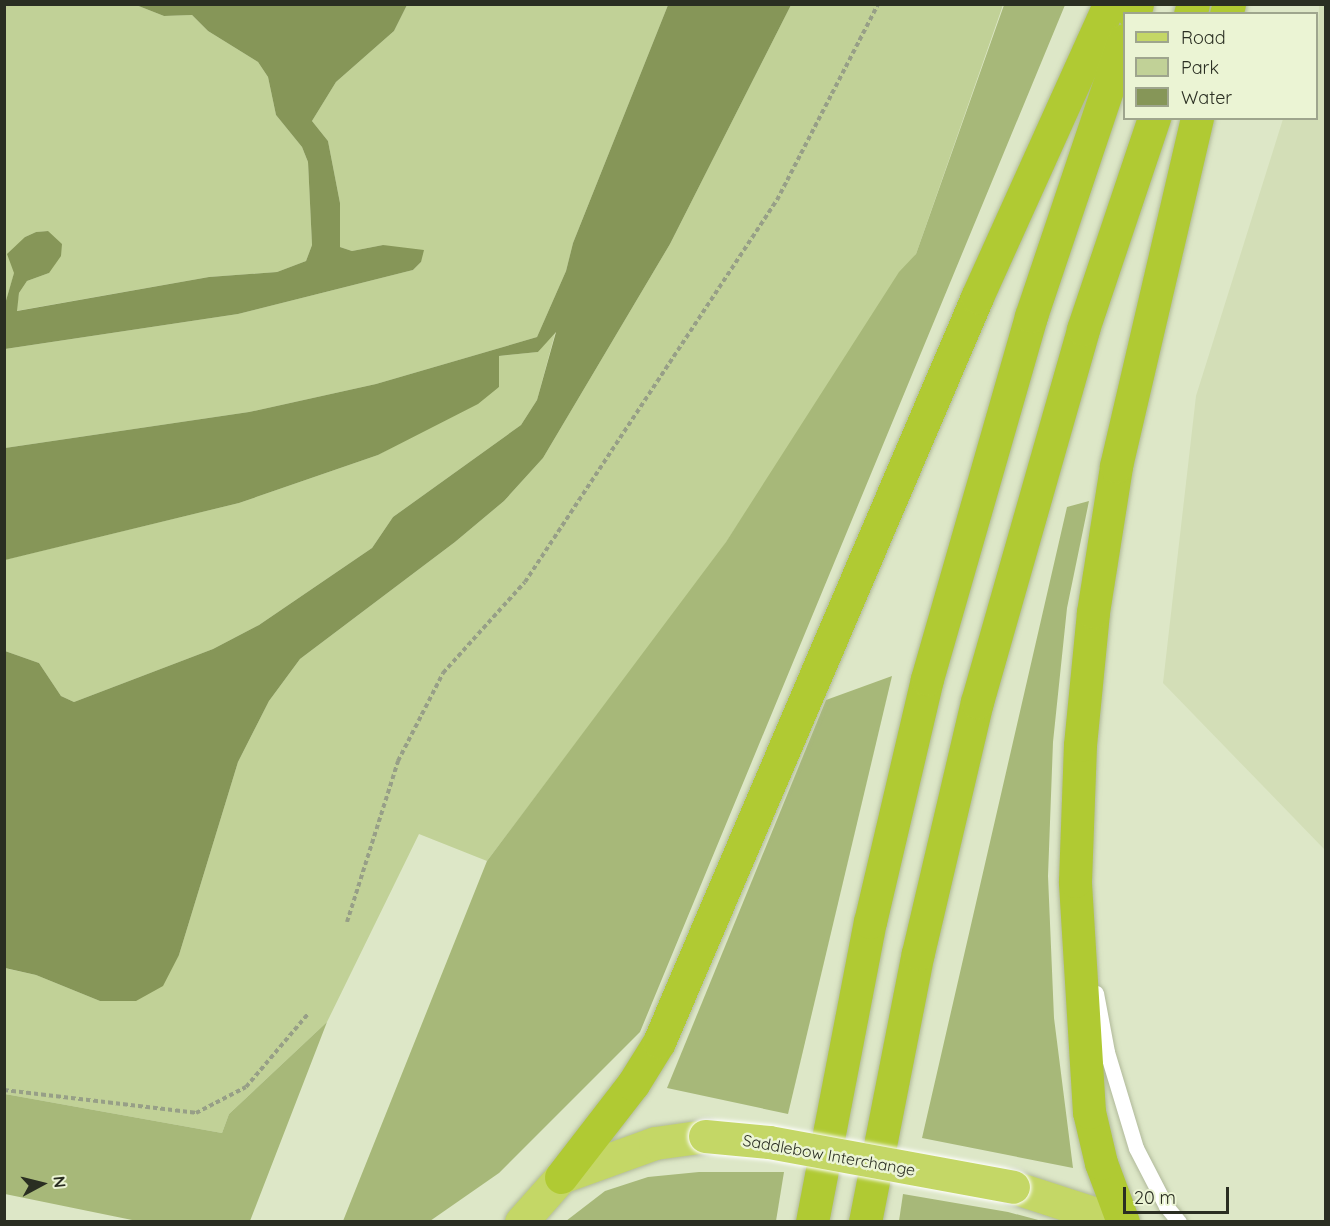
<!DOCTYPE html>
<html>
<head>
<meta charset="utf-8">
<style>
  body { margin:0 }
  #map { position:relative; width:1330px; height:1226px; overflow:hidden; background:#dde7c7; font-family:Quicksand,sans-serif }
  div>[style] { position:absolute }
  .built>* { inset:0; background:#d3deb7 }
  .green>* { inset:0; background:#c1d197 }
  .forest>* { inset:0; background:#a7b879 }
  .water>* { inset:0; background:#869658 }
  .path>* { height:4px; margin-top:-2px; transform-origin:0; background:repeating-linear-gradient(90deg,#979f87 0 4.5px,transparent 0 7.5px) }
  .roads { filter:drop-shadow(0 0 2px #b0b99a) drop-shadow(0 0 2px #b0b99a) }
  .service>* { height:15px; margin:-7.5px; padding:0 7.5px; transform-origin:7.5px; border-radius:7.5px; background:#fff }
  .primary>* { height:33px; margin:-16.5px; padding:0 16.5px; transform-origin:16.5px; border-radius:16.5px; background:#c4d766 }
  .trunk>* { height:33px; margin:-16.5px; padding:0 16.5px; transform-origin:16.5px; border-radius:16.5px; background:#b0ca33 }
  .bridges { filter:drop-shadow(0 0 2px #fff) drop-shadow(0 0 2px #fff) }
  .primary-bridge>* { height:33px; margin:-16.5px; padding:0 16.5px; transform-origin:16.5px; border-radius:16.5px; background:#c4d766 }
  span { translate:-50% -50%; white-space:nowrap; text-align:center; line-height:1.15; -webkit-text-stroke:5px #ebf4d4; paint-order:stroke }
  .street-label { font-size:16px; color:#2a2e22 }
  .frame { position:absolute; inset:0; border:6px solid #2a2e22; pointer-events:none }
  .legend { position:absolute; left:1123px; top:12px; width:195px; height:108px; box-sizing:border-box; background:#ebf4d4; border:2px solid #9ea58d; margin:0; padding:8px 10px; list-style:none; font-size:18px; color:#2a2e22 }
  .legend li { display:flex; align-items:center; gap:12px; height:30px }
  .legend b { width:30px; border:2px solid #9ea58d }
  .north { position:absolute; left:12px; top:1154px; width:60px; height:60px; -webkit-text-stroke:4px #ebf4d4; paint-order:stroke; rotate:83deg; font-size:16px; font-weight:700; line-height:24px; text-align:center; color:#2a2e22 }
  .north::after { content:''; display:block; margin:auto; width:21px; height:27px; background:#2a2e22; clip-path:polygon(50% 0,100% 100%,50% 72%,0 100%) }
  .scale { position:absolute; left:1123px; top:1187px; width:106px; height:27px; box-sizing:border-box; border:3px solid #2a2e22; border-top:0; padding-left:8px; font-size:18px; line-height:21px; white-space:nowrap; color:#2a2e22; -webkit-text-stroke:4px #ebf4d4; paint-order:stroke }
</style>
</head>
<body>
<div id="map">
  <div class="built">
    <i style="clip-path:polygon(1319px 5px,1326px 5px,1325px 850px,1163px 683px,1196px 396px,1283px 119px,1316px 118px)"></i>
  </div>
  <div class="green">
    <i style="clip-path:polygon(5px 5px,136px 5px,164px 16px,192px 15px,208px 31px,258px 62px,268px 77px,276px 115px,302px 147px,308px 162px,312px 245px,306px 261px,277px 272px,209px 277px,16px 311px,19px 293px,27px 281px,49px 273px,48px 231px,36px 232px,25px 237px,5px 304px)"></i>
    <i style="clip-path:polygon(407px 5px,668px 5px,573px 243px,566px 271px,537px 337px,376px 384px,249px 412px,5px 448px,5px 349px,238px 314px,413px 270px,421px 262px,383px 245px,352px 251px,340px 247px,340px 203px,328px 141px,312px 121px,336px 82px,394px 31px)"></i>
    <i style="clip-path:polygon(791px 5px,1003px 5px,916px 254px,717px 556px,487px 861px,419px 834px,327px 1022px,229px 1114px,222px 1133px,5px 1094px,4px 968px,36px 975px,100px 1001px,179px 955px,238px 762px,269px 701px,300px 659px,455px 542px,504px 501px,543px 458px,670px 244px)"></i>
    <i style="clip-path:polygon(556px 330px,537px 400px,521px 425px,393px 517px,372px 548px,259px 625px,213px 649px,74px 702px,61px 696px,39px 663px,5px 651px,4px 560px,239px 503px,378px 455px,499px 387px,499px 356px,538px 352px)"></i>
  </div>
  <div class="forest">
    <i style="clip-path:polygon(1004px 5px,1065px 5px,640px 1032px,499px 1173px,430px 1221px,343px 1221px,487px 861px,726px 542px,899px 272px,916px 254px)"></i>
    <i style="clip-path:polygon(1089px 501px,1067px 608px,1053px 742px,1048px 876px,1054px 1018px,1073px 1168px,922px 1138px,1067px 507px)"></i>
    <i style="clip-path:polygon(892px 676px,788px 1114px,667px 1088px,826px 700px)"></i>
    <i style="clip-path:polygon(327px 1022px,250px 1221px,137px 1221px,5px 1194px,5px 1094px,222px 1133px,229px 1114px)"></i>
    <i style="clip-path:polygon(699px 1172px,784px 1172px,776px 1221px,566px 1221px,605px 1191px,648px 1177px)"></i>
    <i style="clip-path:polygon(903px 1194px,1008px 1212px,1042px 1221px,899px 1221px)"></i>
  </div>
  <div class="water">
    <i style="clip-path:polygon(136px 5px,407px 5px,394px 31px,336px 82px,312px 121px,328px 141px,340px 203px,340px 247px,352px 251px,383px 245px,424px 250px,421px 262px,413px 270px,238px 314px,5px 349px,5px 304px,14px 273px,7px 254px,25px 237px,36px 232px,48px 231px,62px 244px,61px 256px,49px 273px,27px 281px,19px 293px,17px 311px,209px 277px,277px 272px,306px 261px,312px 245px,308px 162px,302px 147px,276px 115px,268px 77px,258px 62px,208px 31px,192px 15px,164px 16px)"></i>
    <i style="clip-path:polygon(668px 5px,791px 5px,670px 244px,543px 458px,504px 501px,455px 542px,300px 659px,269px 701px,238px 762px,179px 955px,163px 986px,136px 1001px,100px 1001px,36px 975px,5px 968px,5px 651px,39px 663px,61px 696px,74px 702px,213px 649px,259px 625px,372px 548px,393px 517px,521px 425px,537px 400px,556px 332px,538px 352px,499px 356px,499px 387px,478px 404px,378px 455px,239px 503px,5px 560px,5px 448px,249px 412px,376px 384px,537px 337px,566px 271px,573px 243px)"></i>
  </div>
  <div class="path">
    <i style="left:347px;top:922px;width:169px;rotate:-72.4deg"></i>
    <i style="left:398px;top:761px;width:99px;rotate:-62.9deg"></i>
    <i style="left:443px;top:673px;width:122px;rotate:-48deg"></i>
    <i style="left:525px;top:582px;width:458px;rotate:-56.6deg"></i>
    <i style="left:777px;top:200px;width:220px;rotate:-62.7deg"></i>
    <i style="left:4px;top:1090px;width:193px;rotate:6.8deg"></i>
    <i style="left:196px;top:1113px;width:56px;rotate:-27.5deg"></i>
    <i style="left:246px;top:1087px;width:96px;rotate:-49.7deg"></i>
  </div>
  <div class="roads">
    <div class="service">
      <i style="left:1096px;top:993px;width:60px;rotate:79.4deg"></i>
      <i style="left:1107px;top:1052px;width:100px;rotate:73.2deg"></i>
      <i style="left:1136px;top:1148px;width:65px;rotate:62.7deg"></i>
      <i style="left:1166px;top:1206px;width:21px;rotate:51deg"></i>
    </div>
    <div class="primary">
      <i style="left:1013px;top:1187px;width:114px;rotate:18deg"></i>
      <i style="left:521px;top:1222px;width:60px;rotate:-48.4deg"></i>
      <i style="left:561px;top:1177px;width:100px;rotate:-19.9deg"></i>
      <i style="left:655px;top:1143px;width:50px;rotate:-8deg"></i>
    </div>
    <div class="trunk">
      <i style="left:1134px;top:14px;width:10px;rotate:-73deg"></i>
      <i style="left:1190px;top:14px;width:10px;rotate:-73deg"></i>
      <i style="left:1226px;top:14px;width:10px;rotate:-73deg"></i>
      <i style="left:561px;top:1177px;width:118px;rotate:-52.3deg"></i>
      <i style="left:633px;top:1084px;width:49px;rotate:-58.2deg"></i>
      <i style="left:659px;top:1042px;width:810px;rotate:-66.88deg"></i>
      <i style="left:977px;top:297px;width:321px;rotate:-65.7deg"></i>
      <i style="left:812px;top:1222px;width:306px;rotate:-79.1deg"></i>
      <i style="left:870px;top:922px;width:250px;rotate:-76.8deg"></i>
      <i style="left:927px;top:679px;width:378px;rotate:-74deg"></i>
      <i style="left:1031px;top:316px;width:291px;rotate:-71.4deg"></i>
      <i style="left:865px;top:1222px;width:274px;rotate:-78.9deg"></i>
      <i style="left:918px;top:953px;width:258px;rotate:-76.8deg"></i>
      <i style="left:977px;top:702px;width:388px;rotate:-74.1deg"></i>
      <i style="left:1083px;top:329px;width:223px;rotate:-71.4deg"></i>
      <i style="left:1123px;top:1222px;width:63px;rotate:-110.4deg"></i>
      <i style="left:1101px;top:1163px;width:52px;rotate:-103.2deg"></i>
      <i style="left:1089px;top:1112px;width:231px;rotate:-93.5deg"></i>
      <i style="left:1075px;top:881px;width:136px;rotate:-87.9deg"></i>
      <i style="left:1080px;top:745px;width:134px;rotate:-84.4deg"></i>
      <i style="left:1093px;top:612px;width:148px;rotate:-81deg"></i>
      <i style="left:1116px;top:466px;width:357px;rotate:-76.9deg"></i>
    </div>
  </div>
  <div class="bridges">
    <div class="primary-bridge">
      <i style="left:705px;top:1136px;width:64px;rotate:5.4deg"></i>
      <i style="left:769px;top:1142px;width:248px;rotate:10.4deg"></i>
    </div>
  </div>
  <div class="street-label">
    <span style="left:829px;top:1155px;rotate:10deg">Saddlebow Interchange</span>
  </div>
  <div class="frame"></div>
  <ul class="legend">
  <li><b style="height:8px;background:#c4d766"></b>Road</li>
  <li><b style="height:16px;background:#c1d197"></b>Park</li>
  <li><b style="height:16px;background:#869658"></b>Water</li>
  </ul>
  <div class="north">N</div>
  <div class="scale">20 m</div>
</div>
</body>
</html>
